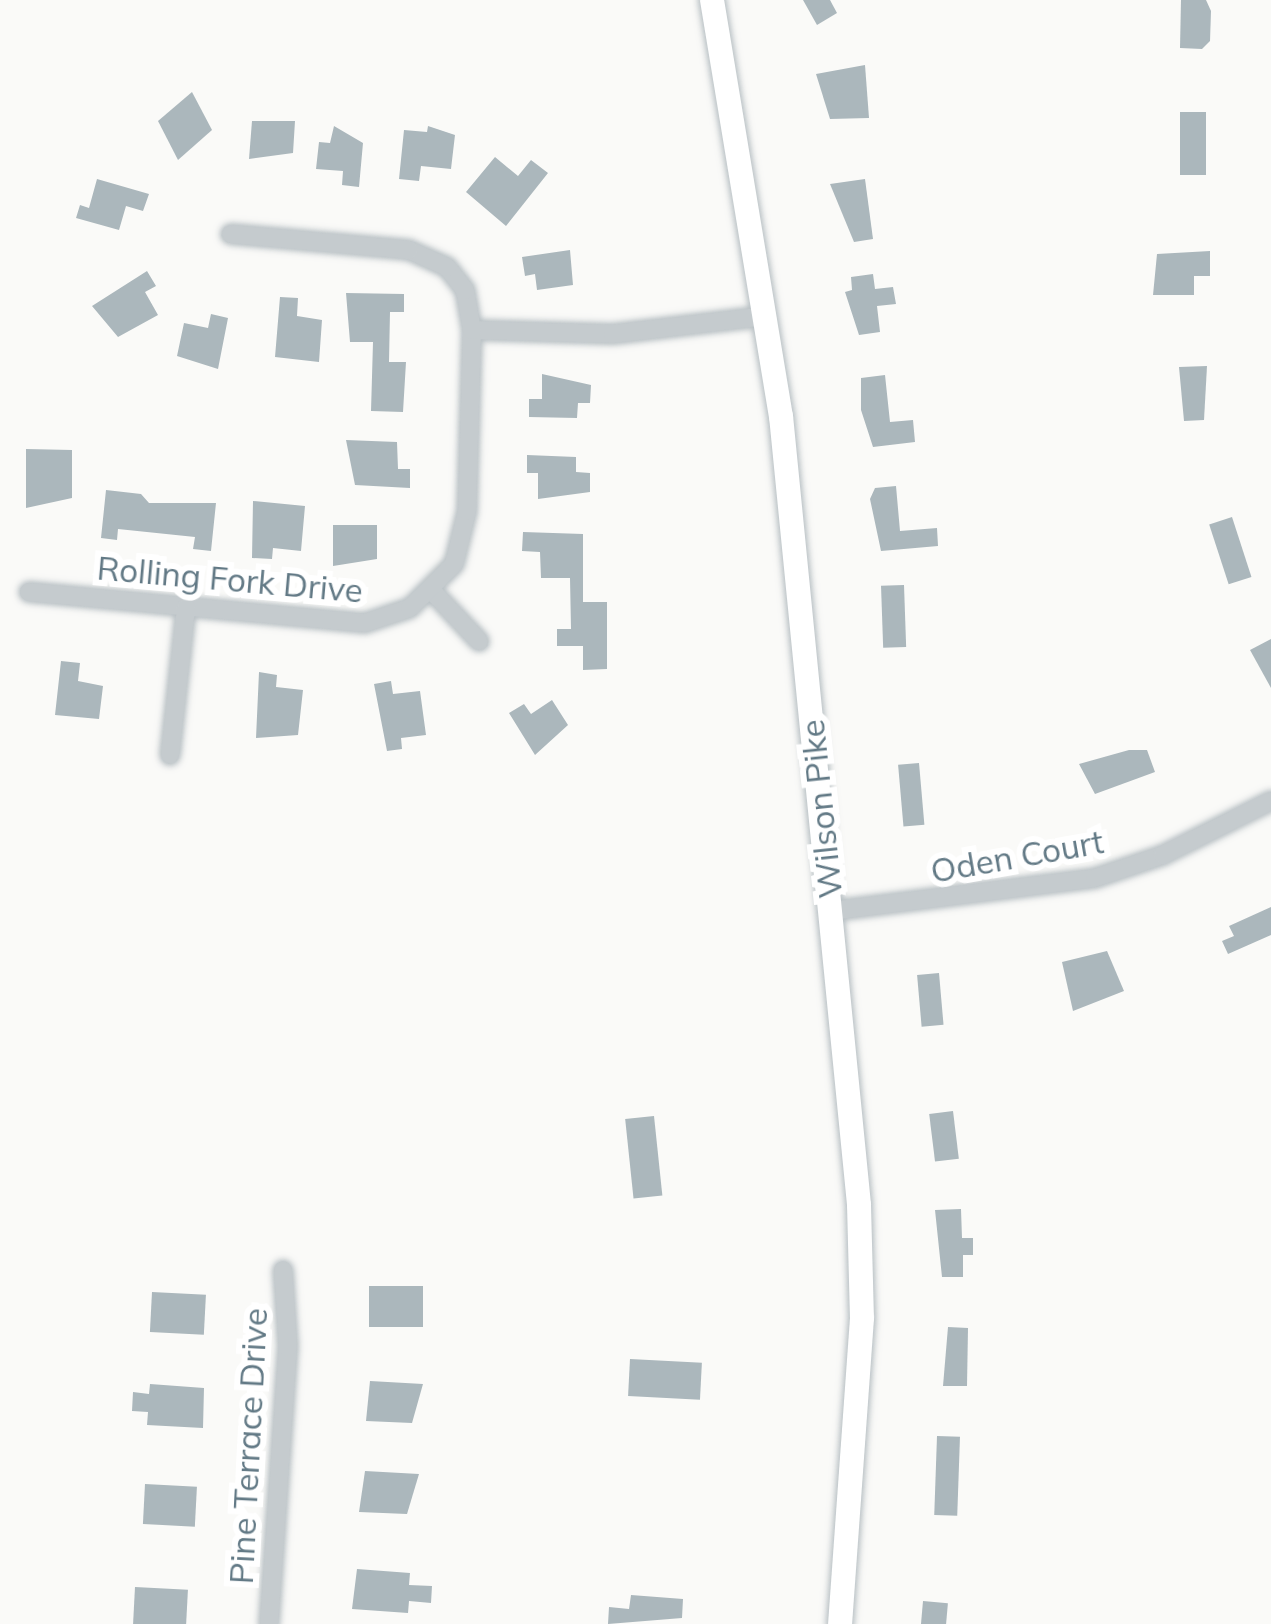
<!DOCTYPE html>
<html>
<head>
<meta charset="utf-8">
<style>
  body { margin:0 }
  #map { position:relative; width:1271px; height:1624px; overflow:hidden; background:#fafaf8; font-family:Mulish,sans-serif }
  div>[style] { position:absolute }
  .building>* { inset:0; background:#abb7bc; transform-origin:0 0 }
  .roads { filter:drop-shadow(0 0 3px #b7bfc3) drop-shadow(0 0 3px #b7bfc3) }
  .minor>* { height:18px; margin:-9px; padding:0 9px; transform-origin:9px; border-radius:9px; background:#c5cbce }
  .secondary>* { height:24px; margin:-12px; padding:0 12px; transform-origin:12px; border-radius:12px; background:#fff }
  span { translate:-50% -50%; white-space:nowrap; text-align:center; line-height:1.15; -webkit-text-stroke:12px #fff; paint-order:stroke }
  .street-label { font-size:33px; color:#627985 }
</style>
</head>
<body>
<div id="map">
  <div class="building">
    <i style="clip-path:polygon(803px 0,830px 0,837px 13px,817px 25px)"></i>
    <i style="clip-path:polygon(1181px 0,1206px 0,1211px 11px,1210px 41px,1202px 49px,1180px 48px)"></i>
    <i style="clip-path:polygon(865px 65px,869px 118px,830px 119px,816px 74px)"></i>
    <i style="clip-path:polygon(192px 92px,212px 130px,178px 160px,158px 121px)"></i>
    <i style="left:1180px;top:112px;width:26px;height:63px"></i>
    <i style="clip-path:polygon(252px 121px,295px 121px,293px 153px,249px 159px)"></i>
    <i style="clip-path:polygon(334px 126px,363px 143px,359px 187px,342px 185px,343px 171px,316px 169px,319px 142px,330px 143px)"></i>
    <i style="clip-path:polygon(428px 126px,455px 135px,451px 169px,421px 166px,419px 181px,399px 179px,404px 130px,427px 132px)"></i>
    <i style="clip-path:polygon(495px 157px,518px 176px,531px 160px,548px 173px,506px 226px,466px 192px)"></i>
    <i style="clip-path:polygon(97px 179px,149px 194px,143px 211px,126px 206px,119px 230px,76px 218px,80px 205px,89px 208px)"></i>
    <i style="clip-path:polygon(865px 179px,873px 239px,854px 242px,830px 184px)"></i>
    <i style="clip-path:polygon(570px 250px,573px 285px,537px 290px,535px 274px,525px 276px,522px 257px)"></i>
    <i style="clip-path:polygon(1210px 251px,1210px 276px,1194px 276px,1194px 295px,1153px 295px,1157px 254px)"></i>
    <i style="clip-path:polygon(147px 271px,156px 286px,145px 292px,158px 315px,118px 337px,92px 306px)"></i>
    <i style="clip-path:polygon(873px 274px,875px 289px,893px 287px,896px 304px,877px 306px,880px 332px,859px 335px,845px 292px,852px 290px,851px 277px)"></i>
    <i style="clip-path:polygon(346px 293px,404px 294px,404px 312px,390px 312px,389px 362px,406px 362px,403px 412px,371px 411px,373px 342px,350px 342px)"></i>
    <i style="clip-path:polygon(280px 297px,298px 298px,297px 316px,322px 320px,319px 362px,275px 357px)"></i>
    <i style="clip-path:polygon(211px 314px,228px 318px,218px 369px,177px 356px,184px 323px,208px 328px)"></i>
    <i style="clip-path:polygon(1207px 366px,1204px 420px,1184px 421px,1179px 367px)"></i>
    <i style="clip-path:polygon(542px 374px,591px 385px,590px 403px,578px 403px,577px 418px,529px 417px,529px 399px,542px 399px)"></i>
    <i style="clip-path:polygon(885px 375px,890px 422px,913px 420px,915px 442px,873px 447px,861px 410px,861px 378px)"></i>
    <i style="clip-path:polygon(346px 440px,397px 442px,398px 469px,410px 469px,410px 488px,355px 485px)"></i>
    <i style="clip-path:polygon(26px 449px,72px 450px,72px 498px,26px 508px)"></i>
    <i style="clip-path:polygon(527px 455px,576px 457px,576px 472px,590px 473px,590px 492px,538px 499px,538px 473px,527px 473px)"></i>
    <i style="clip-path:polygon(896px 486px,900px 531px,937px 528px,938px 546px,881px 551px,870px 499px,875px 488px)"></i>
    <i style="clip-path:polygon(106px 490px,141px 494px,149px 503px,216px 503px,211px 551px,193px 549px,195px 537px,118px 529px,117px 540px,101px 538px)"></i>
    <i style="clip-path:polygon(253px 501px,305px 506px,301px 551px,273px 548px,272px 559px,252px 558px)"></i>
    <i style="left:1232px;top:517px;width:63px;height:24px;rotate:72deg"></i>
    <i style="clip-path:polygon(333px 525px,377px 525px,377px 559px,333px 566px)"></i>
    <i style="clip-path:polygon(523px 532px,583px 534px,583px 602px,607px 602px,607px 669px,583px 670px,583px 646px,557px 646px,557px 629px,571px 629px,570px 578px,541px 578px,540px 552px,522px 551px)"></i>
    <i style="left:904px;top:585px;width:62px;height:23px;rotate:88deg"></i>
    <i style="clip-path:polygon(1271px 639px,1271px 688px,1250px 650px)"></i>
    <i style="clip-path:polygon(61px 661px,80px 663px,78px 681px,103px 686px,99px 719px,55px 715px)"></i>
    <i style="clip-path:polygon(259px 672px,277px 675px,276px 687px,303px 690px,298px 735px,256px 738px)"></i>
    <i style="clip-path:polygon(391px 681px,393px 694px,420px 691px,426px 735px,401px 738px,402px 749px,387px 751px,374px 684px)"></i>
    <i style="clip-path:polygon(552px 700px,568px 725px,535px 755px,509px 713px,524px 704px,531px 714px)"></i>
    <i style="clip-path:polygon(1129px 750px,1147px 750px,1155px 772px,1095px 794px,1079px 764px)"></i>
    <i style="left:919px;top:763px;width:62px;height:21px;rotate:85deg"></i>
    <i style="clip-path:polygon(1271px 907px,1271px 935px,1228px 954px,1222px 941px,1234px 936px,1229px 926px)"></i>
    <i style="clip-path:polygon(1107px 951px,1124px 991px,1073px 1011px,1062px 962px)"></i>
    <i style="left:939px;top:973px;width:52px;height:22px;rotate:85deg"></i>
    <i style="left:953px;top:1111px;width:48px;height:24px;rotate:83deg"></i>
    <i style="left:654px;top:1116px;width:80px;height:29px;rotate:84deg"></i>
    <i style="clip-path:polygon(961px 1209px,962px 1238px,973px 1238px,973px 1255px,963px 1255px,963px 1277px,942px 1277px,935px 1210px)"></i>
    <i style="left:369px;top:1286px;width:54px;height:41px"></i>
    <i style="left:152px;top:1292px;width:54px;height:40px;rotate:3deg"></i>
    <i style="clip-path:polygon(948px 1327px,968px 1328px,967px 1386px,943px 1386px)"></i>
    <i style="left:630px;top:1359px;width:72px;height:37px;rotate:3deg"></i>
    <i style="clip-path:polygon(370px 1381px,423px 1384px,412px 1423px,366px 1421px)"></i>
    <i style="clip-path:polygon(150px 1384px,204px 1388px,203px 1428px,147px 1425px,148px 1412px,132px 1411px,133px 1392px,149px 1394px)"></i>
    <i style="left:937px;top:1436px;width:23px;height:79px;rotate:2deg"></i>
    <i style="clip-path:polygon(365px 1471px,419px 1474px,407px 1514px,359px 1512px)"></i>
    <i style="left:145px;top:1484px;width:52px;height:40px;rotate:3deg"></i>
    <i style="clip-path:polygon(357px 1569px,410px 1573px,409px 1585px,432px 1586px,431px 1603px,409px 1601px,408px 1613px,352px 1609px)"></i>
    <i style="left:135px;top:1587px;width:53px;height:37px;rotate:3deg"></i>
    <i style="clip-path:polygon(631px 1595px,683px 1599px,682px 1618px,608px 1624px,609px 1607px,629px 1609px)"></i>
    <i style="left:923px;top:1601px;width:25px;height:23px;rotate:5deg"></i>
  </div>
  <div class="roads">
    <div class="minor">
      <i style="left:472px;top:330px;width:141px;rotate:1.6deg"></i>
      <i style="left:613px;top:334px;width:154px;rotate:-6.7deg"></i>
      <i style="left:432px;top:591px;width:69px;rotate:46.8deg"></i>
      <i style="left:29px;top:592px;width:337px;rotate:5.3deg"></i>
      <i style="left:365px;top:623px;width:47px;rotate:-18.4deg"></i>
      <i style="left:410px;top:608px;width:62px;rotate:-45deg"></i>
      <i style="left:454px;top:564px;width:55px;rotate:-76.2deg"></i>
      <i style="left:467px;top:511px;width:181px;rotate:-88.4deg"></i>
      <i style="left:472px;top:330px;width:41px;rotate:-99.9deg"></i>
      <i style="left:465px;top:290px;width:29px;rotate:-128deg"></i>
      <i style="left:447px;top:267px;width:42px;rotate:-155.9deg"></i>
      <i style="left:409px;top:250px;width:179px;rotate:-174.9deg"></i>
      <i style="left:170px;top:755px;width:148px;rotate:-83.8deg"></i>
      <i style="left:831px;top:911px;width:266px;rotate:-7.1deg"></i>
      <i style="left:1095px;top:878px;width:72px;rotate:-18.7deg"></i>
      <i style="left:1163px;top:855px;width:121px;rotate:-26.6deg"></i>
      <i style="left:269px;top:1624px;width:278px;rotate:-86.1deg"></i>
      <i style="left:288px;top:1347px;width:77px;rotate:-93.7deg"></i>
    </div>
    <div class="secondary">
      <i style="left:712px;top:0;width:422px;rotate:80.6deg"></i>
      <i style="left:781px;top:416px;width:793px;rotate:84.35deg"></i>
      <i style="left:859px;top:1205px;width:113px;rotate:88.5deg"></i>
      <i style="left:862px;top:1318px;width:307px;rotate:94.1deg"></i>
    </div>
  </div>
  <div class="street-label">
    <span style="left:230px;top:579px;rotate:5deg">Rolling Fork Drive</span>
    <span style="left:821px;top:809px;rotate:-96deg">Wilson Pike</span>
    <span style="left:1017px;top:856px;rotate:-10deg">Oden Court</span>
    <span style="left:248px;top:1446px;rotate:-87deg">Pine Terrace Drive</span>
  </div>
</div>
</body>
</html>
